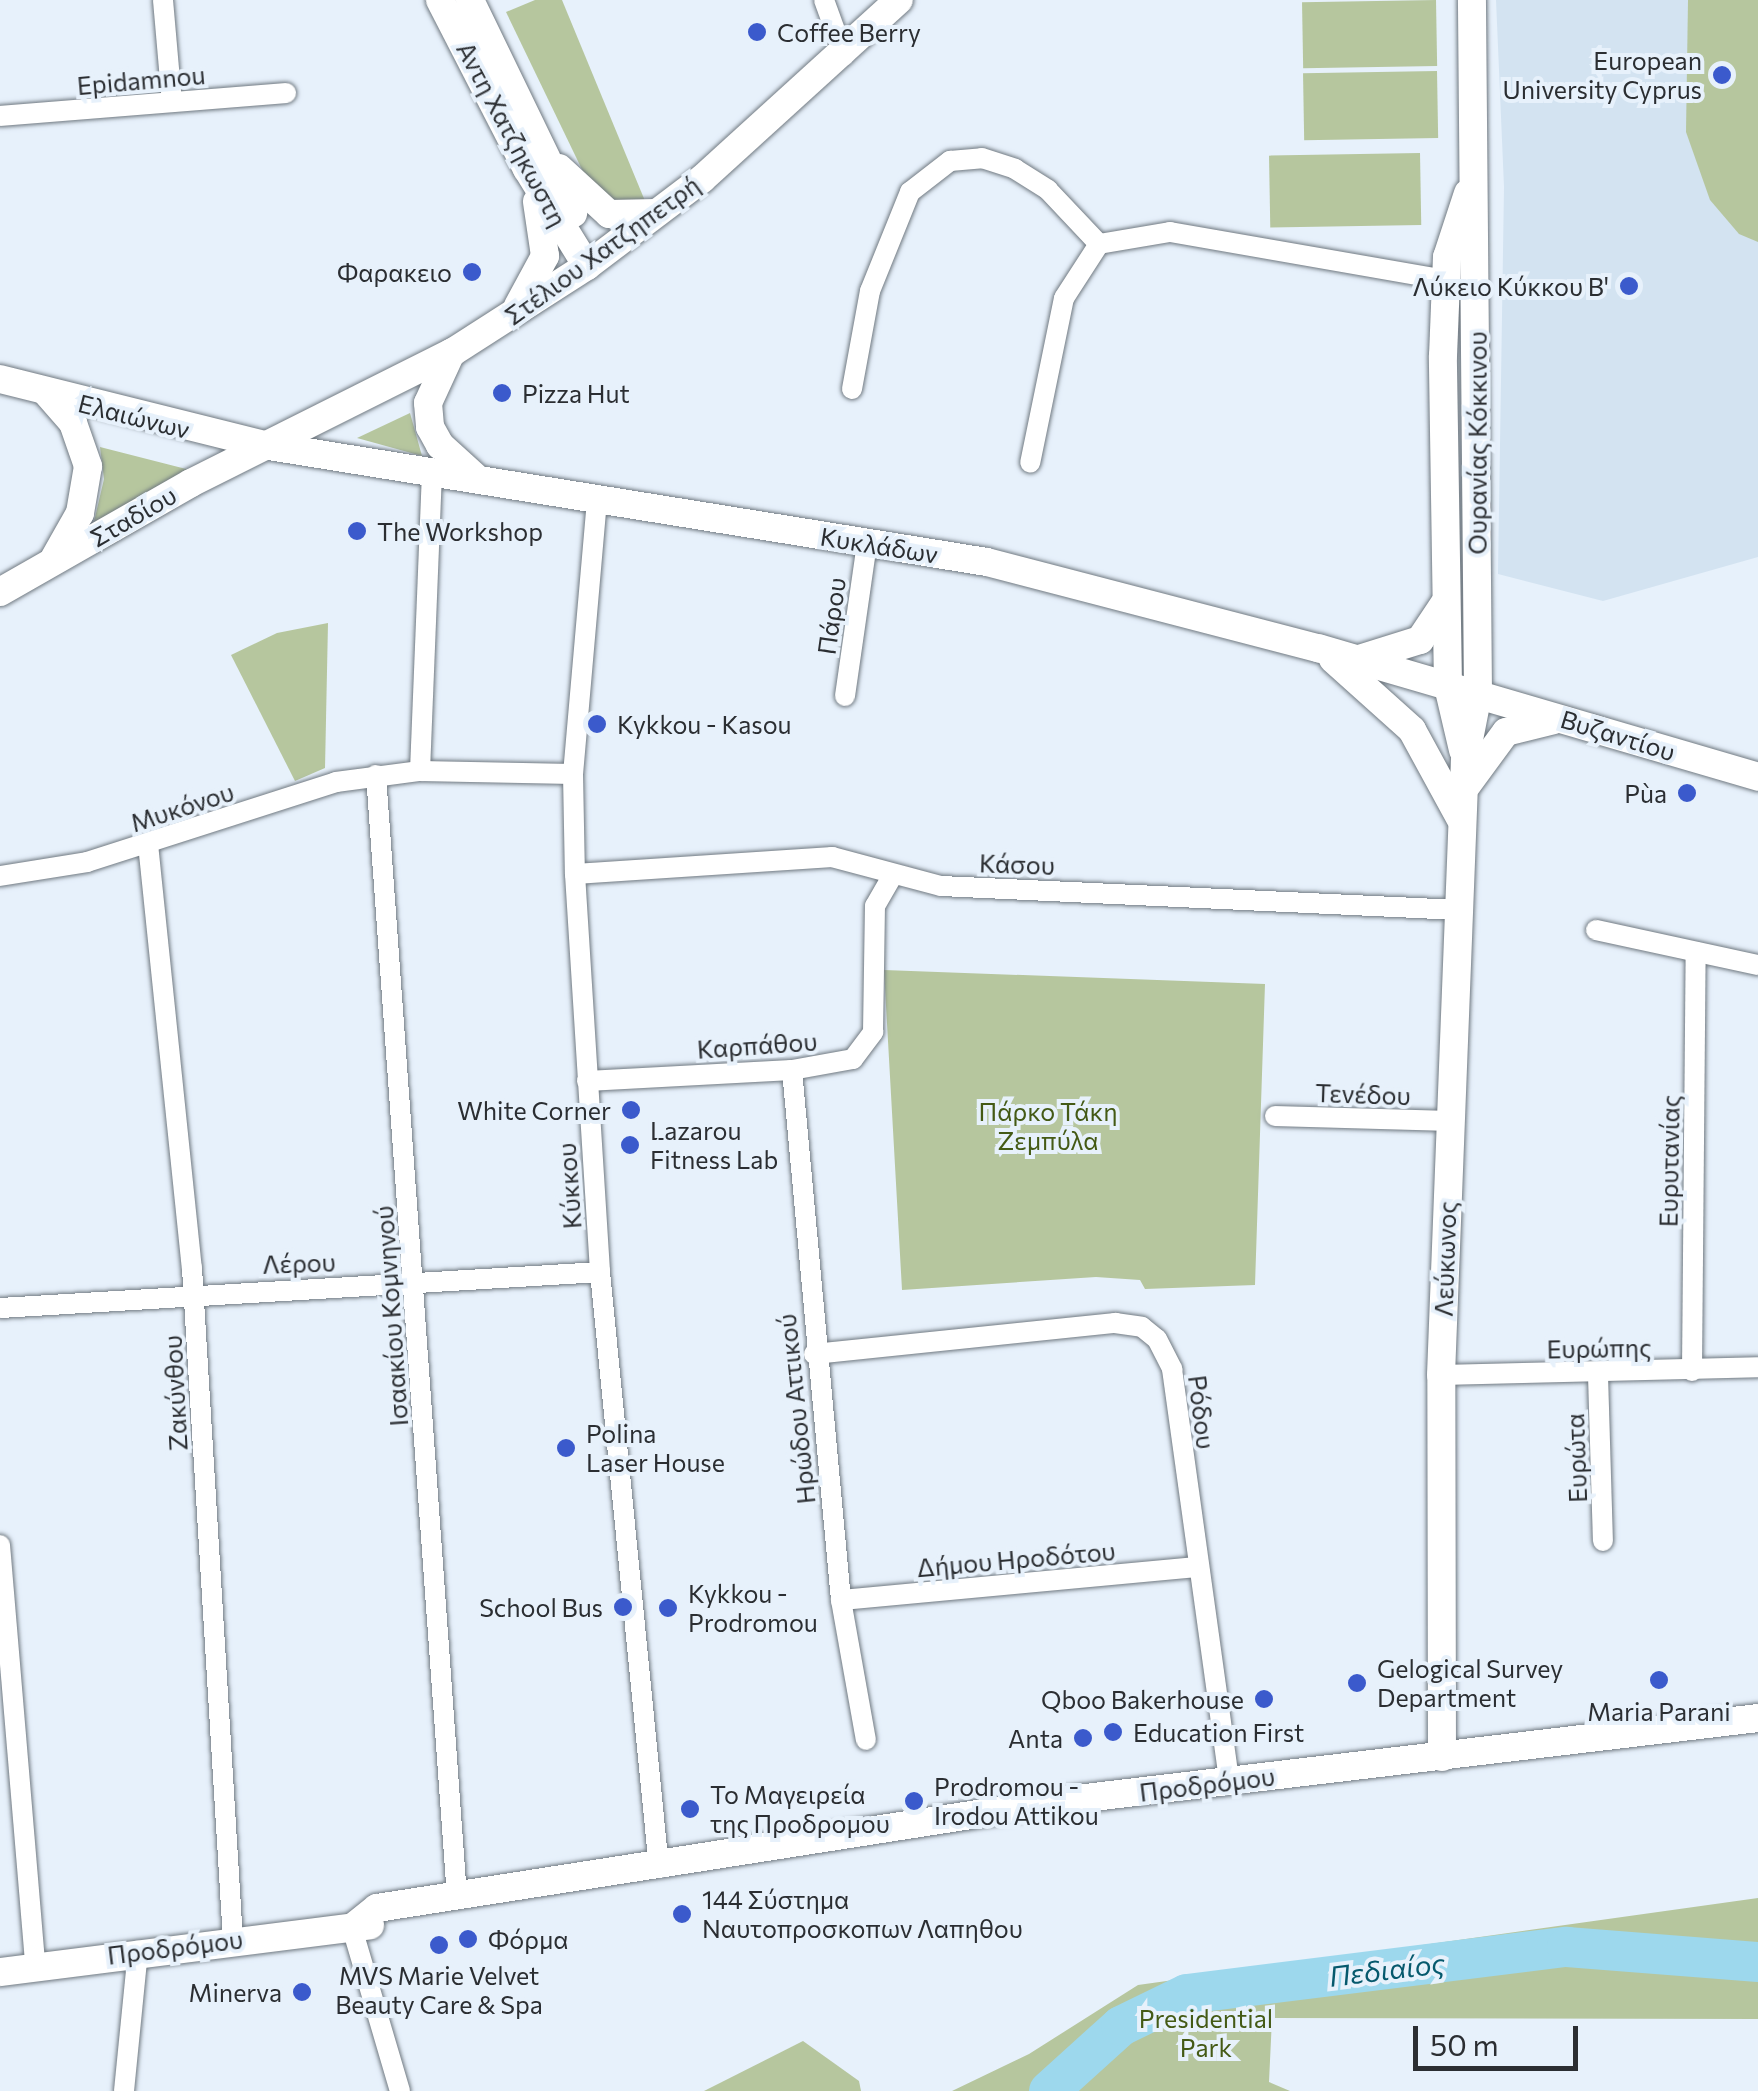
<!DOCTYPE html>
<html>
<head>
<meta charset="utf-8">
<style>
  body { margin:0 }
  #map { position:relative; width:1758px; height:2091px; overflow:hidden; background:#e7f1fb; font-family:Commissioner,sans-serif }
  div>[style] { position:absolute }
  .built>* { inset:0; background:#d3e3f1 }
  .green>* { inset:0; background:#b6c69e; transform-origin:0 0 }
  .river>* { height:40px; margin:-20px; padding:0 20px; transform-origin:20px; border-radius:20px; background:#9dd8ed }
  .roads { filter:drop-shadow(0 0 2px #707981) drop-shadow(0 0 2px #707981) }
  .minor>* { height:20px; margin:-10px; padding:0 10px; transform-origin:10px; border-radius:10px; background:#fff }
  .secondary>* { height:28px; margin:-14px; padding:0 14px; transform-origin:14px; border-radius:14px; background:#fff }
  .dots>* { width:28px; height:28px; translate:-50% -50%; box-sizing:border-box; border:5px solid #e7f1fb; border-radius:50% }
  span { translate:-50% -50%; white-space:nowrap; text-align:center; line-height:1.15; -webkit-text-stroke:8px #e7f1fb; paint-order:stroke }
  .poi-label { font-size:25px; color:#2b2e32 }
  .left { translate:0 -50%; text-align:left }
  .right { translate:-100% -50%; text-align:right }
  .street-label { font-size:25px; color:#2b2e32 }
  .park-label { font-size:25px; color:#445a15 }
  .water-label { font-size:28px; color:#06596d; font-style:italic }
  .scale { position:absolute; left:1413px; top:2026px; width:165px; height:45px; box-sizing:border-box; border:5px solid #2b2e32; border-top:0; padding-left:12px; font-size:30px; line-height:35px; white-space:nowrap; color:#2b2e32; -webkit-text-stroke:8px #e7f1fb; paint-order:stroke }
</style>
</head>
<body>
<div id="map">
  <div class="built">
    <i style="clip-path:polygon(1496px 0,1758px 0,1758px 557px,1603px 601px,1498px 574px,1504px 187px)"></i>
  </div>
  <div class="green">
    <i style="clip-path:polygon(535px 0,562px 0,645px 201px,623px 208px,588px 182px,506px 12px)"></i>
    <i style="left:1436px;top:0;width:66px;height:134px;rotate:89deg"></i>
    <i style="clip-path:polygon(1688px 0,1758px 0,1758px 242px,1739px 234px,1710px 200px,1686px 132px)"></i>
    <i style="left:1437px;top:71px;width:67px;height:134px;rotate:89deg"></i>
    <i style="left:1420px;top:153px;width:72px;height:151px;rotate:89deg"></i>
    <i style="clip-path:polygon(410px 413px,422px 456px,357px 438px)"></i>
    <i style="clip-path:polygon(100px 447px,190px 470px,93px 526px,104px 479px)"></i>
    <i style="clip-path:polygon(328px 623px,325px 768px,295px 781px,231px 655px,277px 633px)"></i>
    <i style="clip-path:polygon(884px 970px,1265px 984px,1255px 1285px,1145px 1289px,1140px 1280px,1096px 1277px,902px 1290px)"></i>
    <i style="clip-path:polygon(1758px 1898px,1758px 2019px,1272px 2018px,1269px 2082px,1290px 2091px,952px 2091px,1029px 2054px,1138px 1985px)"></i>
    <i style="clip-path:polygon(803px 2041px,859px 2081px,861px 2091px,704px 2091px)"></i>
  </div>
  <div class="river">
    <i style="left:1049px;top:2091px;width:97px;rotate:-42.1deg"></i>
    <i style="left:1121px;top:2026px;width:73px;rotate:-25.9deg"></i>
    <i style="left:1187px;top:1994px;width:383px;rotate:-7.1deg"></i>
    <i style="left:1567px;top:1947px;width:192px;rotate:4.5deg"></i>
  </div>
  <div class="roads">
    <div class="minor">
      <i style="left:163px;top:0;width:102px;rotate:85deg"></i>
      <i style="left:824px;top:0;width:59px;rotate:70deg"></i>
      <i style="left:0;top:116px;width:287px;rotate:-4.6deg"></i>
      <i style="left:1099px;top:244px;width:72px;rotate:-9.6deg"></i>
      <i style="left:1170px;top:232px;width:279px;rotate:9.9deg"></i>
      <i style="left:852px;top:389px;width:100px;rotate:-79.6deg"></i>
      <i style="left:870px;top:291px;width:107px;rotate:-68deg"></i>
      <i style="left:910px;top:192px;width:51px;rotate:-37.8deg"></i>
      <i style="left:950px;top:161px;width:32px;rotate:-5deg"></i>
      <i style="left:982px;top:158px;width:35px;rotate:18deg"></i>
      <i style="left:1015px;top:169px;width:39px;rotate:32deg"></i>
      <i style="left:1048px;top:190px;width:74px;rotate:46.6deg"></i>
      <i style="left:1099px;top:244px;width:64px;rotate:122.9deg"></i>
      <i style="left:1064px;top:298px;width:168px;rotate:101.6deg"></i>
      <i style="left:597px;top:500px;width:275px;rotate:95deg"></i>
      <i style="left:573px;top:774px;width:100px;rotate:88.9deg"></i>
      <i style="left:575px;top:874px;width:399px;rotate:86.4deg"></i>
      <i style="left:600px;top:1272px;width:599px;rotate:84.35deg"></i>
      <i style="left:845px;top:696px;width:155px;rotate:-81.8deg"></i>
      <i style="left:420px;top:771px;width:300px;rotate:-87.7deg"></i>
      <i style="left:376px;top:775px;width:1126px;rotate:85.87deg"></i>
      <i style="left:148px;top:844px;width:426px;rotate:84.1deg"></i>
      <i style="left:192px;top:1268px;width:673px;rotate:86.51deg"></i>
      <i style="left:575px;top:874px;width:258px;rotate:-3.8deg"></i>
      <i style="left:832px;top:857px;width:113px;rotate:14.9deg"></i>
      <i style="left:941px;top:886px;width:520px;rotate:2.65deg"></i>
      <i style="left:0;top:876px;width:88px;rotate:-9.1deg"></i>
      <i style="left:87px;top:862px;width:262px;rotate:-17.8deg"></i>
      <i style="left:336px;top:782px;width:85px;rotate:-7.5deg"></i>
      <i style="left:420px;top:771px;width:153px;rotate:1.1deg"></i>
      <i style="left:1596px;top:930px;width:166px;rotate:12.2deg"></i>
      <i style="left:792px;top:1070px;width:532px;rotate:84.72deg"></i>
      <i style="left:841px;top:1600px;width:142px;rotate:79.9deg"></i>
      <i style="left:587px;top:1081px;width:205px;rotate:-3.1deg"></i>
      <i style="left:792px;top:1070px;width:62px;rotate:-10.2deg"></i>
      <i style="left:853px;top:1059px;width:34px;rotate:-53deg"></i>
      <i style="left:873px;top:1032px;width:126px;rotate:-89.1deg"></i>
      <i style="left:875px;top:906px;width:36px;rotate:-60deg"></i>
      <i style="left:1275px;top:1116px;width:175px;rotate:1.6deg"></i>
      <i style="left:0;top:1308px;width:601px;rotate:-3.43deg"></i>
      <i style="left:814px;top:1354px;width:303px;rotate:-5.9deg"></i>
      <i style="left:1115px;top:1323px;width:27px;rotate:8deg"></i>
      <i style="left:1142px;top:1327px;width:19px;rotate:39deg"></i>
      <i style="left:1157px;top:1339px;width:34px;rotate:63deg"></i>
      <i style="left:1172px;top:1369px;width:416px;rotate:82.1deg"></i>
      <i style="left:1692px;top:1371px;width:419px;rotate:-89.5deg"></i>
      <i style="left:1441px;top:1375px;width:317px;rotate:-1.4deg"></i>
      <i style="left:1598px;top:1375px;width:166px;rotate:88.3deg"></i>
      <i style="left:0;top:1545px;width:421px;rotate:85.2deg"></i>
      <i style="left:841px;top:1600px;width:358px;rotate:-5.3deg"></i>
      <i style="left:352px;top:1928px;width:170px;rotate:73.6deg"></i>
      <i style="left:124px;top:2091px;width:141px;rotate:-84.3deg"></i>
    </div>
    <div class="secondary">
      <i style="left:440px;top:0;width:190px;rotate:62.8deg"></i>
      <i style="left:527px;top:169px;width:114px;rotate:58.3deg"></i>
      <i style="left:470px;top:0;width:237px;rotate:64.2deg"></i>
      <i style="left:559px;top:168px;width:68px;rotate:42.6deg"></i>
      <i style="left:609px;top:214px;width:47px;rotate:-1.2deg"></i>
      <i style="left:518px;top:306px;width:57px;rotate:-61.6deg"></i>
      <i style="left:545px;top:256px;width:55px;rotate:-98.4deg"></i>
      <i style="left:451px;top:353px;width:55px;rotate:114.7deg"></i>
      <i style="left:428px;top:403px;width:24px;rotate:85deg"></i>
      <i style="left:430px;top:427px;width:21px;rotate:61deg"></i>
      <i style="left:440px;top:445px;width:47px;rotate:42.4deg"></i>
      <i style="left:0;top:379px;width:277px;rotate:14deg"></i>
      <i style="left:269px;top:446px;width:727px;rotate:9.18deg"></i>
      <i style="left:987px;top:562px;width:342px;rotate:14.6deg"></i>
      <i style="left:1318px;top:648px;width:459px;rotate:16.3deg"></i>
      <i style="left:47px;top:393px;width:40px;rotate:49deg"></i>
      <i style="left:73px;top:423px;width:46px;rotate:70.8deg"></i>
      <i style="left:88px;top:466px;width:48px;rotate:99.7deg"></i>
      <i style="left:80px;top:513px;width:51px;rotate:119.6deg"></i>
      <i style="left:0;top:592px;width:220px;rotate:-29.7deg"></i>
      <i style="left:191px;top:483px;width:293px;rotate:-26.6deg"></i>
      <i style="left:453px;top:352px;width:159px;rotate:-32.7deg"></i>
      <i style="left:587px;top:266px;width:144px;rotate:-37.1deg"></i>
      <i style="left:702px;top:179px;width:266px;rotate:-42.3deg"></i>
      <i style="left:1362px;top:658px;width:61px;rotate:-17.2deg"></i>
      <i style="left:1420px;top:640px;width:43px;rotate:-56.3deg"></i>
      <i style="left:1333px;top:659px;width:106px;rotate:41.9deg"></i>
      <i style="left:1412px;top:730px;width:100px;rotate:61.4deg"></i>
      <i style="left:1463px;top:750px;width:66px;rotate:-103.2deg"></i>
      <i style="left:1448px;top:686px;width:330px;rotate:-90.9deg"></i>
      <i style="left:1443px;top:356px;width:99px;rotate:-87.7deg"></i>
      <i style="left:1447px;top:257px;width:67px;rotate:-71.8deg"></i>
      <i style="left:1467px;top:785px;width:66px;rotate:-53.7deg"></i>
      <i style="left:1506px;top:732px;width:49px;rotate:-14deg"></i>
      <i style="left:1442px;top:1757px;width:382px;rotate:-90.1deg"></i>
      <i style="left:1441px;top:1375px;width:615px;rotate:-87.77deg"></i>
      <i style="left:1465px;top:760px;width:67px;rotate:-78.9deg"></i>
      <i style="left:1478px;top:694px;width:694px;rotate:-90.5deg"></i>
      <i style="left:352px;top:1928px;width:32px;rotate:-39deg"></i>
      <i style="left:377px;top:1908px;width:691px;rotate:-8.9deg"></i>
      <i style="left:1060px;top:1801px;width:703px;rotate:-6.78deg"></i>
      <i style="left:0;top:1972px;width:373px;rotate:-7.2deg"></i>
    </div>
  </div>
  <div class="dots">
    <i style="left:757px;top:32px;background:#3b5acc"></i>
    <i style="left:1722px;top:75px;background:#3b5acc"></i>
    <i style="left:472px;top:272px;background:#3b5acc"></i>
    <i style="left:1629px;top:286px;background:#3b5acc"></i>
    <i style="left:502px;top:393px;background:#3b5acc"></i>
    <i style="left:357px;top:531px;background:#3b5acc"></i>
    <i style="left:597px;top:724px;background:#3b5acc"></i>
    <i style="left:1687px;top:793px;background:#3b5acc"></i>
    <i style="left:631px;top:1110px;background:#3b5acc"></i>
    <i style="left:630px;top:1145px;background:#3b5acc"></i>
    <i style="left:566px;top:1448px;background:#3b5acc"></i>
    <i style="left:623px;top:1607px;background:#3b5acc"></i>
    <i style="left:668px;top:1608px;background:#3b5acc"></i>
    <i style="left:1659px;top:1680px;background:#3b5acc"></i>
    <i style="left:1357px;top:1683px;background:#3b5acc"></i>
    <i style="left:1264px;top:1699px;background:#3b5acc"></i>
    <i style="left:1113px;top:1732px;background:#3b5acc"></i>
    <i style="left:1083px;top:1738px;background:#3b5acc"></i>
    <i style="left:914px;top:1801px;background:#3b5acc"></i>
    <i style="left:690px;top:1809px;background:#3b5acc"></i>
    <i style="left:682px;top:1914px;background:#3b5acc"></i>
    <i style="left:468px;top:1939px;background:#3b5acc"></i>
    <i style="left:439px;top:1945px;background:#3b5acc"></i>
    <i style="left:302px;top:1992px;background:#3b5acc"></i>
  </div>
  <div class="poi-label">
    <span class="left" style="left:777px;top:32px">Coffee Berry</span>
    <span class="right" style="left:1702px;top:75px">European<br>University Cyprus</span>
    <span class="right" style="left:452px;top:272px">Φαρακειο</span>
    <span class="right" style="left:1609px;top:286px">Λύκειο Κύκκου Β'</span>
    <span class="left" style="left:522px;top:393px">Pizza Hut</span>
    <span class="left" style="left:377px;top:531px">The Workshop</span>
    <span class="left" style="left:617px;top:724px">Kykkou - Kasou</span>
    <span class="right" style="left:1667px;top:793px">Pùa</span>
    <span class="right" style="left:611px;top:1110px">White Corner</span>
    <span class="left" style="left:650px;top:1145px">Lazarou<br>Fitness Lab</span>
    <span class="left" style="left:586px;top:1448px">Polina<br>Laser House</span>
    <span class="left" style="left:688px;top:1608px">Kykkou -<br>Prodromou</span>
    <span class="right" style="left:603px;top:1607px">School Bus</span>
    <span class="left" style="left:1377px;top:1683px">Gelogical Survey<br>Department</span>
    <span class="right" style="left:1244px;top:1699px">Qboo Bakerhouse</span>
    <span style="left:1659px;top:1711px">Maria Parani</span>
    <span class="left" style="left:1133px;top:1732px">Education First</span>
    <span class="right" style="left:1063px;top:1738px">Anta</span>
    <span class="left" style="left:934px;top:1801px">Prodromou -<br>Irodou Attikou</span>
    <span class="left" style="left:710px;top:1809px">Το Μαγειρεία<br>της Προδρομου</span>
    <span class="left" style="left:702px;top:1914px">144 Σύστημα<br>Ναυτοπροσκοπων Λαπηθου</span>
    <span class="left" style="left:488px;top:1939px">Φόρμα</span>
    <span style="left:439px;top:1990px">MVS Marie Velvet<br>Beauty Care &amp; Spa</span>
    <span class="right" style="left:282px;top:1992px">Minerva</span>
  </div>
  <div class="street-label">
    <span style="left:141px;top:80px;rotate:-5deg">Epidamnou</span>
    <span style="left:512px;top:134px;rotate:62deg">Αντη Χατζηκωστη</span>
    <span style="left:602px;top:250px;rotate:-36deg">Στέλιου Χατζηπετρή</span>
    <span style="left:134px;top:416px;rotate:14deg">Ελαιώνων</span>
    <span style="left:1477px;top:443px;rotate:-90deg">Ουρανίας Κόκκινου</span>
    <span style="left:133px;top:516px;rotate:-30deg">Σταδίου</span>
    <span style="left:879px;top:545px;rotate:9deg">Κυκλάδων</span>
    <span style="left:831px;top:616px;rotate:-82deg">Πάρου</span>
    <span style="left:1618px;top:735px;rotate:17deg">Βυζαντίου</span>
    <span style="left:182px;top:807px;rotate:-18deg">Μυκόνου</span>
    <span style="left:1017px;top:864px;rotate:2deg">Κάσου</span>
    <span style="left:757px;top:1045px;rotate:-4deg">Καρπάθου</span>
    <span style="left:1363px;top:1094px;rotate:2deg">Τενέδου</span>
    <span style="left:1669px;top:1161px;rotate:-89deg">Ευρυτανίας</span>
    <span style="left:569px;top:1186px;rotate:-94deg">Κύκκου</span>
    <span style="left:1445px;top:1259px;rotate:-88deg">Λεύκωνος</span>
    <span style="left:299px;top:1263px;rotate:-2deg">Λέρου</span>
    <span style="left:391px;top:1316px;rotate:-94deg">Ισαακίου Κομνηνού</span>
    <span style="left:1599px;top:1348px;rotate:-1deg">Ευρώπης</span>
    <span style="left:175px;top:1393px;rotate:-93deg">Ζακύνθου</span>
    <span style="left:796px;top:1409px;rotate:-96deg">Ηρώδου Αττικού</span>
    <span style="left:1202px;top:1412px;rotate:83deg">Ρόδου</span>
    <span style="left:1576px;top:1458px;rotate:-92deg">Ευρώτα</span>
    <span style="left:1016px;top:1559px;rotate:-5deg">Δήμου Ηροδότου</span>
    <span style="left:1207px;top:1784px;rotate:-7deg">Προδρόμου</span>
    <span style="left:175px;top:1947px;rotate:-7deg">Προδρόμου</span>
  </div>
  <div class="park-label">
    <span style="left:1048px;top:1126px">Πάρκο Τάκη<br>Ζεμπύλα</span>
    <span style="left:1206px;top:2033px">Presidential<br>Park</span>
  </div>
  <div class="water-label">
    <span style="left:1387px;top:1969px;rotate:-7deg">Πεδιαίος</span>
  </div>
  <div class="scale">50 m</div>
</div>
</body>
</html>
